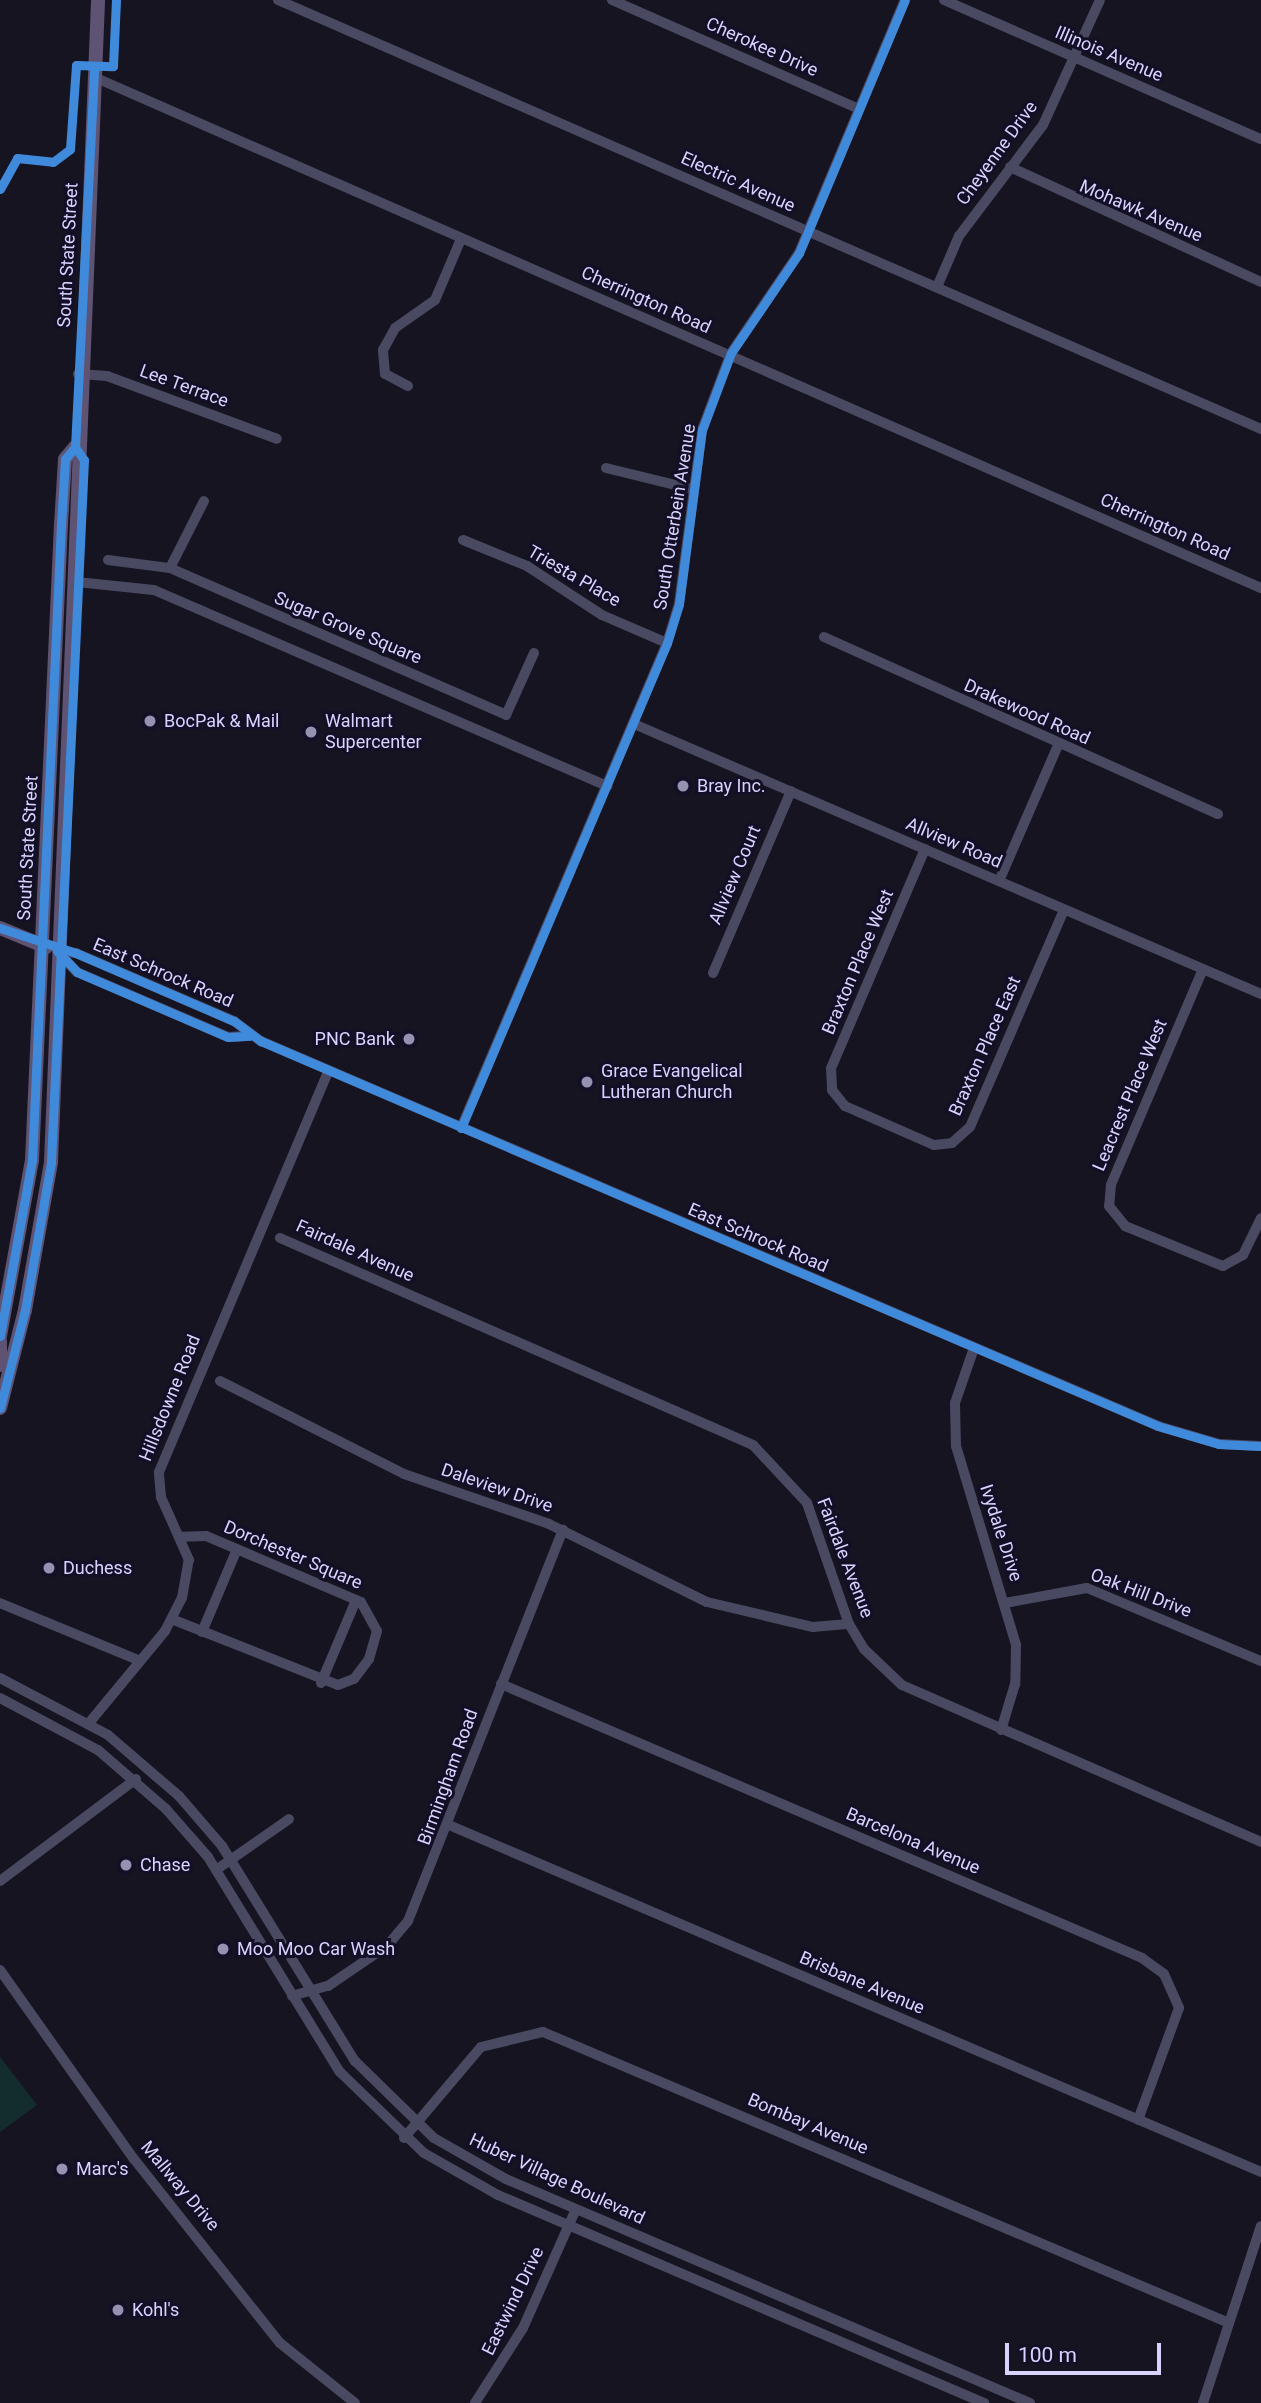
<!DOCTYPE html>
<html>
<head>
<meta charset="utf-8">
<style>
  body { margin:0 }
  #map { position:relative; width:1261px; height:2403px; overflow:hidden; background:#161421; font-family:Roboto,sans-serif }
  div>[style] { position:absolute }
  .green>* { inset:0; background:#132c2d }
  .minor>* { height:10px; margin:-5px; padding:0 5px; transform-origin:5px; border-radius:5px; background:#4a4962 }
  .major>* { height:14px; margin:-7px; padding:0 7px; transform-origin:7px; border-radius:7px; background:#5e5373 }
  .cycleway>* { height:9px; margin:-4.5px; padding:0 4.5px; transform-origin:4.5px; border-radius:4.5px; background:#408adc }
  .dots>* { width:19px; height:19px; translate:-50% -50%; box-sizing:border-box; border:4px solid #130f26; border-radius:50% }
  span { translate:-50% -50%; white-space:nowrap; text-align:center; line-height:1.15; -webkit-text-stroke:6px #130f26; paint-order:stroke }
  .street-label { font-size:18px; color:#d9d4ff }
  .poi-label { font-size:18px; color:#d9d4ff }
  .left { translate:0 -50%; text-align:left }
  .right { translate:-100% -50%; text-align:right }
  .scale { position:absolute; left:1005px; top:2343px; width:156px; height:32px; box-sizing:border-box; border:4px solid #d9d4ff; border-top:0; padding-left:9px; font-size:21px; line-height:24px; white-space:nowrap; color:#d9d4ff; -webkit-text-stroke:5px #130f26; paint-order:stroke }
</style>
</head>
<body>
<div id="map">
  <div class="green">
    <i style="clip-path:polygon(0 2057px,37px 2105px,0 2132px)"></i>
  </div>
  <div class="minor">
    <i style="left:278px;top:0;width:1073px;rotate:23.58deg"></i>
    <i style="left:612px;top:0;width:270px;rotate:23.8deg"></i>
    <i style="left:944px;top:0;width:346px;rotate:23.7deg"></i>
    <i style="left:94px;top:77px;width:1274px;rotate:23.65deg"></i>
    <i style="left:1010px;top:167px;width:276px;rotate:24.6deg"></i>
    <i style="left:937px;top:287px;width:56px;rotate:-66.7deg"></i>
    <i style="left:959px;top:236px;width:139px;rotate:-52.9deg"></i>
    <i style="left:1043px;top:125px;width:137px;rotate:-65.5deg"></i>
    <i style="left:78px;top:374px;width:29px;rotate:4deg"></i>
    <i style="left:107px;top:376px;width:181px;rotate:20.3deg"></i>
    <i style="left:408px;top:386px;width:26px;rotate:-152deg"></i>
    <i style="left:385px;top:374px;width:24px;rotate:-95deg"></i>
    <i style="left:383px;top:350px;width:25px;rotate:-61deg"></i>
    <i style="left:395px;top:328px;width:49px;rotate:-35deg"></i>
    <i style="left:435px;top:300px;width:66px;rotate:-66.9deg"></i>
    <i style="left:606px;top:468px;width:89px;rotate:13.7deg"></i>
    <i style="left:463px;top:540px;width:69px;rotate:22.1deg"></i>
    <i style="left:527px;top:566px;width:90px;rotate:33.2deg"></i>
    <i style="left:602px;top:615px;width:71px;rotate:23.3deg"></i>
    <i style="left:108px;top:560px;width:63px;rotate:7.4deg"></i>
    <i style="left:170px;top:568px;width:367px;rotate:23.6deg"></i>
    <i style="left:506px;top:715px;width:68px;rotate:-65.7deg"></i>
    <i style="left:170px;top:568px;width:75px;rotate:-63.1deg"></i>
    <i style="left:77px;top:582px;width:77px;rotate:5.9deg"></i>
    <i style="left:154px;top:590px;width:494px;rotate:23.4deg"></i>
    <i style="left:824px;top:637px;width:432px;rotate:24.2deg"></i>
    <i style="left:634px;top:724px;width:683px;rotate:23.3deg"></i>
    <i style="left:925px;top:849px;width:238px;rotate:113.2deg"></i>
    <i style="left:831px;top:1068px;width:22px;rotate:87deg"></i>
    <i style="left:832px;top:1090px;width:21px;rotate:51deg"></i>
    <i style="left:845px;top:1106px;width:97px;rotate:23.7deg"></i>
    <i style="left:934px;top:1145px;width:18px;rotate:-6deg"></i>
    <i style="left:952px;top:1143px;width:24px;rotate:-42deg"></i>
    <i style="left:970px;top:1127px;width:236px;rotate:-66.6deg"></i>
    <i style="left:999px;top:881px;width:148px;rotate:-66.5deg"></i>
    <i style="left:57px;top:951px;width:19px;rotate:6deg"></i>
    <i style="left:76px;top:953px;width:172px;rotate:23.3deg"></i>
    <i style="left:234px;top:1021px;width:34px;rotate:37deg"></i>
    <i style="left:261px;top:1041px;width:976px;rotate:23.23deg"></i>
    <i style="left:1158px;top:1426px;width:64px;rotate:16.4deg"></i>
    <i style="left:1219px;top:1444px;width:42px;rotate:2.7deg"></i>
    <i style="left:59px;top:953px;width:26px;rotate:47deg"></i>
    <i style="left:77px;top:972px;width:164px;rotate:23.3deg"></i>
    <i style="left:228px;top:1037px;width:22px;rotate:-3deg"></i>
    <i style="left:1203px;top:969px;width:235px;rotate:113.1deg"></i>
    <i style="left:1111px;top:1185px;width:21px;rotate:95deg"></i>
    <i style="left:1109px;top:1206px;width:26px;rotate:51deg"></i>
    <i style="left:1125px;top:1226px;width:106px;rotate:22.2deg"></i>
    <i style="left:1223px;top:1266px;width:23px;rotate:-29deg"></i>
    <i style="left:1243px;top:1255px;width:41px;rotate:-64.1deg"></i>
    <i style="left:713px;top:973px;width:198px;rotate:-66.8deg"></i>
    <i style="left:461px;top:1128px;width:527px;rotate:-66.99deg"></i>
    <i style="left:667px;top:643px;width:41px;rotate:-72.9deg"></i>
    <i style="left:679px;top:604px;width:176px;rotate:-82.5deg"></i>
    <i style="left:702px;top:430px;width:82px;rotate:-69.4deg"></i>
    <i style="left:731px;top:353px;width:121px;rotate:-55.8deg"></i>
    <i style="left:799px;top:253px;width:274px;rotate:-67.3deg"></i>
    <i style="left:280px;top:1238px;width:516px;rotate:23.64deg"></i>
    <i style="left:753px;top:1445px;width:79px;rotate:47deg"></i>
    <i style="left:807px;top:1503px;width:128px;rotate:70.9deg"></i>
    <i style="left:849px;top:1624px;width:29px;rotate:59deg"></i>
    <i style="left:864px;top:1649px;width:52px;rotate:43.5deg"></i>
    <i style="left:902px;top:1685px;width:392px;rotate:23.6deg"></i>
    <i style="left:974px;top:1348px;width:58px;rotate:109.1deg"></i>
    <i style="left:955px;top:1403px;width:43px;rotate:88.7deg"></i>
    <i style="left:956px;top:1446px;width:208px;rotate:73.2deg"></i>
    <i style="left:1016px;top:1645px;width:39px;rotate:91deg"></i>
    <i style="left:1015px;top:1684px;width:48px;rotate:106.9deg"></i>
    <i style="left:220px;top:1381px;width:206px;rotate:26.8deg"></i>
    <i style="left:404px;top:1474px;width:153px;rotate:19deg"></i>
    <i style="left:549px;top:1524px;width:176px;rotate:26.3deg"></i>
    <i style="left:707px;top:1602px;width:109px;rotate:13.3deg"></i>
    <i style="left:813px;top:1627px;width:36px;rotate:-5deg"></i>
    <i style="left:0;top:1603px;width:147px;rotate:22.4deg"></i>
    <i style="left:1005px;top:1603px;width:83px;rotate:-10.4deg"></i>
    <i style="left:1087px;top:1588px;width:189px;rotate:22.8deg"></i>
    <i style="left:174px;top:1620px;width:176px;rotate:21.6deg"></i>
    <i style="left:338px;top:1685px;width:17px;rotate:-21deg"></i>
    <i style="left:354px;top:1679px;width:25px;rotate:-53deg"></i>
    <i style="left:369px;top:1659px;width:29px;rotate:-74deg"></i>
    <i style="left:377px;top:1631px;width:33px;rotate:-119deg"></i>
    <i style="left:361px;top:1602px;width:168px;rotate:-156.9deg"></i>
    <i style="left:206px;top:1536px;width:24px;rotate:178deg"></i>
    <i style="left:202px;top:1632px;width:90px;rotate:-67.1deg"></i>
    <i style="left:0;top:1678px;width:122px;rotate:27.8deg"></i>
    <i style="left:108px;top:1735px;width:94px;rotate:40.7deg"></i>
    <i style="left:179px;top:1796px;width:66px;rotate:49.3deg"></i>
    <i style="left:222px;top:1846px;width:253px;rotate:58.3deg"></i>
    <i style="left:355px;top:2061px;width:110px;rotate:44.3deg"></i>
    <i style="left:434px;top:2138px;width:83px;rotate:29.7deg"></i>
    <i style="left:506px;top:2179px;width:570px;rotate:23.15deg"></i>
    <i style="left:321px;top:1683px;width:90px;rotate:-67.1deg"></i>
    <i style="left:501px;top:1684px;width:697px;rotate:23.14deg"></i>
    <i style="left:1142px;top:1958px;width:27px;rotate:36deg"></i>
    <i style="left:1164px;top:1974px;width:37px;rotate:66deg"></i>
    <i style="left:1179px;top:2008px;width:119px;rotate:110.1deg"></i>
    <i style="left:0;top:1698px;width:111px;rotate:28deg"></i>
    <i style="left:98px;top:1750px;width:90px;rotate:40.9deg"></i>
    <i style="left:166px;top:1809px;width:64px;rotate:48.8deg"></i>
    <i style="left:208px;top:1857px;width:252px;rotate:58.5deg"></i>
    <i style="left:340px;top:2072px;width:117px;rotate:44deg"></i>
    <i style="left:424px;top:2153px;width:85px;rotate:29.6deg"></i>
    <i style="left:498px;top:2195px;width:529px;rotate:23.17deg"></i>
    <i style="left:89px;top:1723px;width:119px;rotate:-50.4deg"></i>
    <i style="left:165px;top:1631px;width:37px;rotate:-63deg"></i>
    <i style="left:182px;top:1598px;width:39px;rotate:-80deg"></i>
    <i style="left:189px;top:1560px;width:69px;rotate:-114deg"></i>
    <i style="left:161px;top:1497px;width:25px;rotate:-95deg"></i>
    <i style="left:159px;top:1472px;width:436px;rotate:-67.1deg"></i>
    <i style="left:449px;top:1825px;width:883px;rotate:23.14deg"></i>
    <i style="left:216px;top:1870px;width:89px;rotate:-34.9deg"></i>
    <i style="left:0;top:1881px;width:170px;rotate:-36.9deg"></i>
    <i style="left:0;top:1970px;width:232px;rotate:54.7deg"></i>
    <i style="left:134px;top:2159px;width:235px;rotate:51.6deg"></i>
    <i style="left:280px;top:2343px;width:96px;rotate:38.7deg"></i>
    <i style="left:292px;top:1996px;width:37px;rotate:-16deg"></i>
    <i style="left:328px;top:1986px;width:71px;rotate:-34.1deg"></i>
    <i style="left:387px;top:1946px;width:33px;rotate:-50deg"></i>
    <i style="left:408px;top:1921px;width:421px;rotate:-68.4deg"></i>
    <i style="left:404px;top:2138px;width:119px;rotate:-49.8deg"></i>
    <i style="left:481px;top:2047px;width:64px;rotate:-13.6deg"></i>
    <i style="left:543px;top:2032px;width:745px;rotate:22.99deg"></i>
    <i style="left:475px;top:2403px;width:89px;rotate:-57.4deg"></i>
    <i style="left:523px;top:2328px;width:130px;rotate:-66deg"></i>
    <i style="left:1203px;top:2403px;width:186px;rotate:-71.9deg"></i>
  </div>
  <div class="major">
    <i style="left:0;top:928px;width:50px;rotate:22.4deg"></i>
    <i style="left:0;top:1336px;width:179px;rotate:-79.7deg"></i>
    <i style="left:32px;top:1160px;width:636px;rotate:-87.39deg"></i>
    <i style="left:61px;top:525px;width:66px;rotate:-86.5deg"></i>
    <i style="left:65px;top:459px;width:16px;rotate:-50deg"></i>
    <i style="left:0;top:1341px;width:24px;rotate:90deg"></i>
    <i style="left:0;top:1408px;width:101px;rotate:-75.7deg"></i>
    <i style="left:25px;top:1310px;width:150px;rotate:-80deg"></i>
    <i style="left:51px;top:1162px;width:1163px;rotate:-87.68deg"></i>
  </div>
  <div class="cycleway">
    <i style="left:0;top:189px;width:35px;rotate:-61deg"></i>
    <i style="left:17px;top:158px;width:36px;rotate:6deg"></i>
    <i style="left:53px;top:162px;width:21px;rotate:-37deg"></i>
    <i style="left:70px;top:149px;width:84px;rotate:-85.9deg"></i>
    <i style="left:76px;top:65px;width:37px;rotate:2deg"></i>
    <i style="left:113px;top:66px;width:66px;rotate:-87.4deg"></i>
    <i style="left:0;top:928px;width:80px;rotate:18.2deg"></i>
    <i style="left:76px;top:953px;width:172px;rotate:23.3deg"></i>
    <i style="left:234px;top:1021px;width:34px;rotate:37deg"></i>
    <i style="left:261px;top:1041px;width:976px;rotate:23.23deg"></i>
    <i style="left:1158px;top:1426px;width:64px;rotate:16.4deg"></i>
    <i style="left:1219px;top:1444px;width:42px;rotate:2.7deg"></i>
    <i style="left:57px;top:951px;width:29px;rotate:46deg"></i>
    <i style="left:77px;top:972px;width:164px;rotate:23.3deg"></i>
    <i style="left:228px;top:1037px;width:22px;rotate:-3deg"></i>
    <i style="left:461px;top:1128px;width:527px;rotate:-66.99deg"></i>
    <i style="left:667px;top:643px;width:41px;rotate:-72.9deg"></i>
    <i style="left:679px;top:604px;width:176px;rotate:-82.5deg"></i>
    <i style="left:702px;top:430px;width:82px;rotate:-69.4deg"></i>
    <i style="left:731px;top:353px;width:121px;rotate:-55.8deg"></i>
    <i style="left:799px;top:253px;width:274px;rotate:-67.3deg"></i>
    <i style="left:0;top:1336px;width:179px;rotate:-79.7deg"></i>
    <i style="left:32px;top:1160px;width:636px;rotate:-87.39deg"></i>
    <i style="left:61px;top:525px;width:66px;rotate:-86.5deg"></i>
    <i style="left:65px;top:459px;width:16px;rotate:-50deg"></i>
    <i style="left:0;top:1408px;width:101px;rotate:-75.7deg"></i>
    <i style="left:25px;top:1310px;width:150px;rotate:-80deg"></i>
    <i style="left:51px;top:1162px;width:703px;rotate:-87.31deg"></i>
    <i style="left:84px;top:460px;width:16px;rotate:-125deg"></i>
    <i style="left:75px;top:447px;width:381px;rotate:-87.1deg"></i>
  </div>
  <div class="dots">
    <i style="left:150px;top:721px;background:#9591b1"></i>
    <i style="left:311px;top:732px;background:#9591b1"></i>
    <i style="left:683px;top:786px;background:#9591b1"></i>
    <i style="left:409px;top:1039px;background:#9591b1"></i>
    <i style="left:587px;top:1082px;background:#9591b1"></i>
    <i style="left:49px;top:1568px;background:#9591b1"></i>
    <i style="left:126px;top:1865px;background:#9591b1"></i>
    <i style="left:223px;top:1949px;background:#9591b1"></i>
    <i style="left:62px;top:2169px;background:#9591b1"></i>
    <i style="left:118px;top:2310px;background:#9591b1"></i>
  </div>
  <div class="street-label">
    <span style="left:762px;top:47px;rotate:24deg">Cherokee Drive</span>
    <span style="left:1109px;top:54px;rotate:23deg">Illinois Avenue</span>
    <span style="left:997px;top:153px;rotate:-54deg">Cheyenne Drive</span>
    <span style="left:738px;top:182px;rotate:24deg">Electric Avenue</span>
    <span style="left:1141px;top:211px;rotate:23deg">Mohawk Avenue</span>
    <span style="left:68px;top:255px;rotate:-87deg">South State Street</span>
    <span style="left:646px;top:300px;rotate:24deg">Cherrington Road</span>
    <span style="left:184px;top:386px;rotate:20deg">Lee Terrace</span>
    <span style="left:675px;top:517px;rotate:-81deg">South Otterbein Avenue</span>
    <span style="left:1165px;top:527px;rotate:24deg">Cherrington Road</span>
    <span style="left:574px;top:576px;rotate:30deg">Triesta Place</span>
    <span style="left:348px;top:628px;rotate:23deg">Sugar Grove Square</span>
    <span style="left:1027px;top:712px;rotate:24deg">Drakewood Road</span>
    <span style="left:954px;top:843px;rotate:23deg">Allview Road</span>
    <span style="left:28px;top:848px;rotate:-87deg">South State Street</span>
    <span style="left:735px;top:875px;rotate:-67deg">Allview Court</span>
    <span style="left:858px;top:962px;rotate:-67deg">Braxton Place West</span>
    <span style="left:163px;top:973px;rotate:23deg">East Schrock Road</span>
    <span style="left:985px;top:1046px;rotate:-66deg">Braxton Place East</span>
    <span style="left:1130px;top:1095px;rotate:-67deg">Leacrest Place West</span>
    <span style="left:758px;top:1238px;rotate:23deg">East Schrock Road</span>
    <span style="left:355px;top:1251px;rotate:24deg">Fairdale Avenue</span>
    <span style="left:170px;top:1398px;rotate:-68deg">Hillsdowne Road</span>
    <span style="left:497px;top:1488px;rotate:19deg">Daleview Drive</span>
    <span style="left:1001px;top:1533px;rotate:72deg">Ivydale Drive</span>
    <span style="left:293px;top:1555px;rotate:23deg">Dorchester Square</span>
    <span style="left:845px;top:1558px;rotate:69deg">Fairdale Avenue</span>
    <span style="left:1141px;top:1593px;rotate:21deg">Oak Hill Drive</span>
    <span style="left:448px;top:1777px;rotate:-70deg">Birmingham Road</span>
    <span style="left:913px;top:1841px;rotate:23deg">Barcelona Avenue</span>
    <span style="left:862px;top:1983px;rotate:23deg">Brisbane Avenue</span>
    <span style="left:808px;top:2124px;rotate:23deg">Bombay Avenue</span>
    <span style="left:557px;top:2179px;rotate:25deg">Huber Village Boulevard</span>
    <span style="left:180px;top:2186px;rotate:50deg">Mallway Drive</span>
    <span style="left:513px;top:2301px;rotate:-64deg">Eastwind Drive</span>
  </div>
  <div class="poi-label">
    <span class="left" style="left:164px;top:721px">BocPak &amp; Mail</span>
    <span class="left" style="left:325px;top:732px">Walmart<br>Supercenter</span>
    <span class="left" style="left:697px;top:786px">Bray Inc.</span>
    <span class="right" style="left:395px;top:1039px">PNC Bank</span>
    <span class="left" style="left:601px;top:1082px">Grace Evangelical<br>Lutheran Church</span>
    <span class="left" style="left:63px;top:1568px">Duchess</span>
    <span class="left" style="left:140px;top:1865px">Chase</span>
    <span class="left" style="left:237px;top:1949px">Moo Moo Car Wash</span>
    <span class="left" style="left:76px;top:2169px">Marc's</span>
    <span class="left" style="left:132px;top:2310px">Kohl's</span>
  </div>
  <div class="scale">100 m</div>
</div>
</body>
</html>
